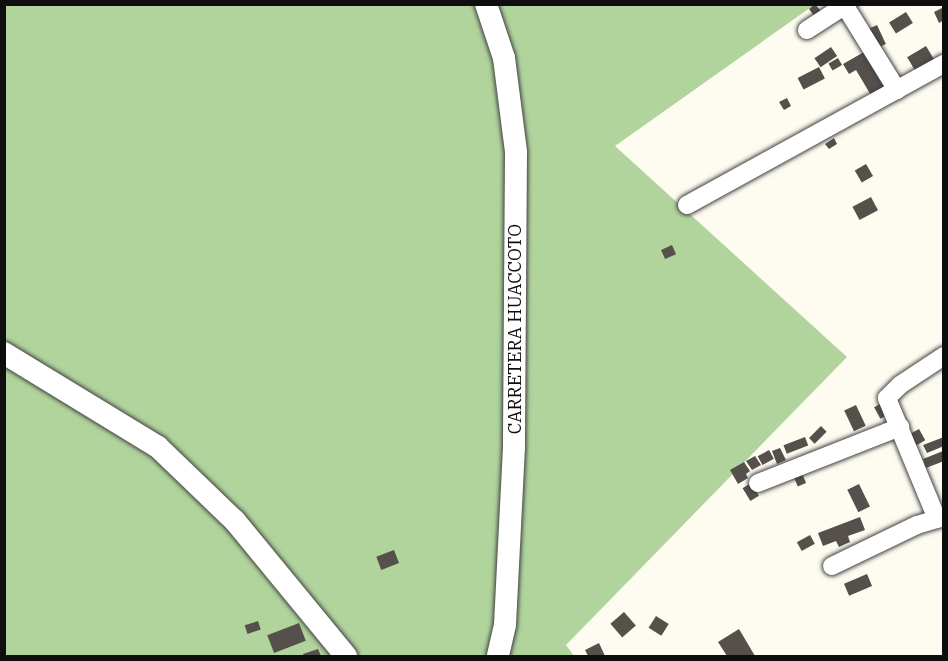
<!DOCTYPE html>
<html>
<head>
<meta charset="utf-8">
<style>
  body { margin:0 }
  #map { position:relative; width:948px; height:661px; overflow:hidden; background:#fefcf0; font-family:"IBM Plex Serif",serif }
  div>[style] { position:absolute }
  .forest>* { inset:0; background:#b1d49d }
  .building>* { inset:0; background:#55504b; transform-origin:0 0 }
  .roads { filter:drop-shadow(0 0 2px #414141) drop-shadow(0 0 2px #414141) }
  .minor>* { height:18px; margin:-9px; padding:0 9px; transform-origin:9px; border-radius:9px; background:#fff }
  .tertiary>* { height:22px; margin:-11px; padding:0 11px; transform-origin:11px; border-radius:11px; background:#fff }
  span { translate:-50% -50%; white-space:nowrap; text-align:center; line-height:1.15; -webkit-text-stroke:6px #fff; paint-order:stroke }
  .street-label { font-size:18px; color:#0e0e0e }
  .frame { position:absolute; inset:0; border:6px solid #0e0e0e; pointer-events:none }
</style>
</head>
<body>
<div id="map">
  <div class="forest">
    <i style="clip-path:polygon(4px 5px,814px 5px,615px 146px,847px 357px,566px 645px,574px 656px,5px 656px)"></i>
  </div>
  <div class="building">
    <i style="clip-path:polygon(815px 4px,825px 16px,817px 20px,809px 9px)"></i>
    <i style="clip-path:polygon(944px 7px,944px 20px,939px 23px,934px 12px)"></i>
    <i style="left:906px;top:12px;width:13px;height:20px;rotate:58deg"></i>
    <i style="left:877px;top:25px;width:21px;height:12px;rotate:65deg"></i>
    <i style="left:926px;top:46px;width:17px;height:22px;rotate:59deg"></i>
    <i style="left:831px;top:47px;width:11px;height:20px;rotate:56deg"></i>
    <i style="clip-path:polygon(864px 52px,885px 89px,872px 97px,856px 70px,849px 74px,843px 64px)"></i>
    <i style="left:838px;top:58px;width:8px;height:11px;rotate:60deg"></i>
    <i style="left:819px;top:67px;width:13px;height:24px;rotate:63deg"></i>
    <i style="clip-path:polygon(787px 98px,791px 106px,784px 110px,779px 102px)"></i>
    <i style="clip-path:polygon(834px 138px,837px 144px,829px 149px,825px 144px)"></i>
    <i style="left:866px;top:164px;width:14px;height:13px;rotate:60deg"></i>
    <i style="left:871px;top:197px;width:15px;height:21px;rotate:62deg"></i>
    <i style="left:672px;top:245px;width:10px;height:12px;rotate:66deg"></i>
    <i style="left:882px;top:403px;width:13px;height:9px;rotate:61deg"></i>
    <i style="left:856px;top:405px;width:23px;height:13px;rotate:65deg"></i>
    <i style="left:821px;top:426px;width:8px;height:17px;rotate:45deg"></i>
    <i style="left:919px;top:429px;width:13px;height:10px;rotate:61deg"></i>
    <i style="left:805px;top:437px;width:9px;height:23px;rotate:69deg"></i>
    <i style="clip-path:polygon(944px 437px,944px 446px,927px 453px,923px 445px)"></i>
    <i style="clip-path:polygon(780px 448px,786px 460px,777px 464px,772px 451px)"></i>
    <i style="left:769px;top:450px;width:10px;height:13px;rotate:61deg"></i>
    <i style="clip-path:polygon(943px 451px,944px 461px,926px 468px,923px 459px)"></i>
    <i style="clip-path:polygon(755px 456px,761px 465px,752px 470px,746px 461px)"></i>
    <i style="clip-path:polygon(744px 462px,750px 471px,746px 474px,748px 478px,738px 484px,730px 470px)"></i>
    <i style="left:801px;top:471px;width:13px;height:9px;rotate:67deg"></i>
    <i style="left:751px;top:483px;width:15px;height:10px;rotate:58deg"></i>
    <i style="left:859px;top:484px;width:25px;height:13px;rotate:64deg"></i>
    <i style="clip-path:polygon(860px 517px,865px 530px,848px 536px,850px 542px,839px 547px,836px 541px,823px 546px,818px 533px)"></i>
    <i style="left:810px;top:535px;width:10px;height:15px;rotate:61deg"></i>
    <i style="left:394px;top:550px;width:14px;height:19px;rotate:69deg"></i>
    <i style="left:867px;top:574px;width:13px;height:25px;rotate:67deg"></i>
    <i style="left:624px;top:612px;width:18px;height:18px;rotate:49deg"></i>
    <i style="left:656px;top:616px;width:15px;height:14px;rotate:32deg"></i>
    <i style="left:258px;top:621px;width:9px;height:14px;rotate:72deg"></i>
    <i style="left:299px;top:623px;width:19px;height:34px;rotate:69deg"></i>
    <i style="clip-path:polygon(739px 629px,755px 656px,727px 656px,718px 642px)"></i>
    <i style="clip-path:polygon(599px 643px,605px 656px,588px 656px,585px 650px)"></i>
    <i style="clip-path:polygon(318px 649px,321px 656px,304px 656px,303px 654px)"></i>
  </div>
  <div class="roads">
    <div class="minor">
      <i style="left:845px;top:6px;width:99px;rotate:58.2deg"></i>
      <i style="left:807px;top:30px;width:48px;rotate:-33deg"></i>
      <i style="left:687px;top:205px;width:293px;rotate:-28.8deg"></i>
      <i style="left:758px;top:483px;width:153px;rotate:-21.5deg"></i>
      <i style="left:937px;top:519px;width:131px;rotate:-112.5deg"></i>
      <i style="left:887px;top:398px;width:18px;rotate:-45deg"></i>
      <i style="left:900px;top:385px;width:53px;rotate:-33.4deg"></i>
      <i style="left:832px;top:566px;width:94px;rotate:-25.8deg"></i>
      <i style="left:917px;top:525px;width:28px;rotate:-17deg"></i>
    </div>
    <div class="tertiary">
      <i style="left:486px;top:4px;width:57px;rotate:71.6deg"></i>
      <i style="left:504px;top:58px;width:95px;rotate:82.7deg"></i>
      <i style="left:516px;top:152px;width:295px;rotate:90.4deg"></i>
      <i style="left:514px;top:447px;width:178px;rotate:92.9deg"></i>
      <i style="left:505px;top:625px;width:32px;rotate:103deg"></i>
      <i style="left:4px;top:353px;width:180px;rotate:31.4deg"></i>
      <i style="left:158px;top:447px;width:107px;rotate:43.9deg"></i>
      <i style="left:235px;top:521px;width:175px;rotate:50.6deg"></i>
    </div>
  </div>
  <div class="street-label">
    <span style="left:515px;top:329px;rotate:-90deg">CARRETERA HUACCOTO</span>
  </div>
  <div class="frame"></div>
</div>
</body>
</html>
